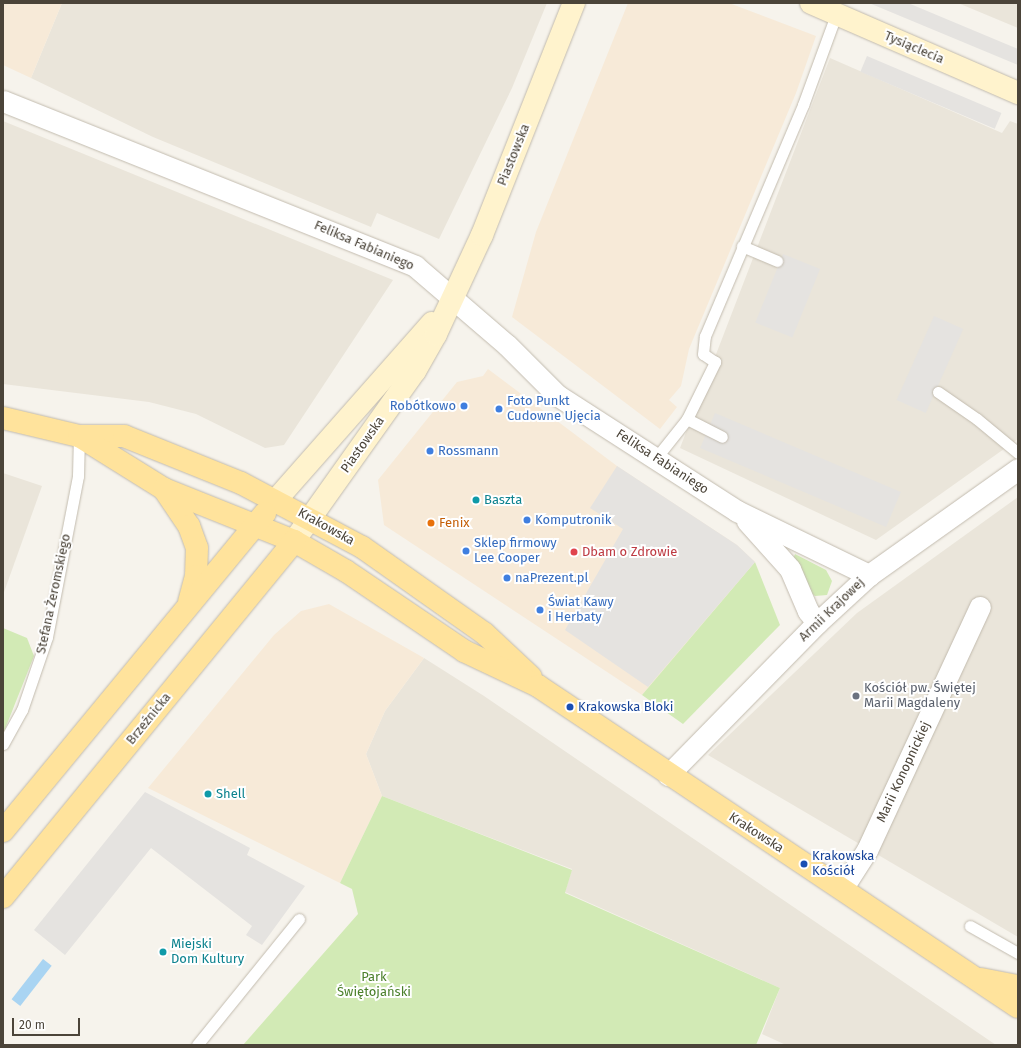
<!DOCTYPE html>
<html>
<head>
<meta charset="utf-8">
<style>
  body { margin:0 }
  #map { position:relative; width:1021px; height:1048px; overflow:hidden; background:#f6f3ec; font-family:"Fira Sans",sans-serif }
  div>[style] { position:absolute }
  .residential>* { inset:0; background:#eae5da }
  .commercial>* { inset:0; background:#f7ead8 }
  .green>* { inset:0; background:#d2eab5 }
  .parking>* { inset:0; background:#e5e3e0; transform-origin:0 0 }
  .water>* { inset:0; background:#a9d4f2; transform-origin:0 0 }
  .roads { filter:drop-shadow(0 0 1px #c2bbae) drop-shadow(0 0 1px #c2bbae) }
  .lane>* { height:11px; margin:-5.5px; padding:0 5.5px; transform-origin:5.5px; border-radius:5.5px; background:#fff }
  .street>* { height:21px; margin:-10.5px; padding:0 10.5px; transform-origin:10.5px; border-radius:10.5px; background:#fff }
  .secondary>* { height:22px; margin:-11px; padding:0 11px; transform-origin:11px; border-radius:11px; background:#fff3cd }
  .primary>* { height:22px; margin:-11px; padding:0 11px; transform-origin:11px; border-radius:11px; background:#ffe39c }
  .dots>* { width:11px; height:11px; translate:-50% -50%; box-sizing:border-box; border:2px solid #fff; border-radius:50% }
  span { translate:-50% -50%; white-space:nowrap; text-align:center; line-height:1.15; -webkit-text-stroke:4px #fff; paint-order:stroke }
  .street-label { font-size:13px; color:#4b4439 }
  .shop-label { font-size:13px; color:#366cbe }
  .left { translate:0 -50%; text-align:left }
  .right { translate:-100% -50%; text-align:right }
  .culture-label { font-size:13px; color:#0d838f }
  .food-label { font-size:13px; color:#c56008 }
  .health-label { font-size:13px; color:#be3a42 }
  .worship-label { font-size:13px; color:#5b616d }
  .transit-label { font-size:13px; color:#164399 }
  .park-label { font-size:13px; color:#4a7f2a }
  .frame { position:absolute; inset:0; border:4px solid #4b4439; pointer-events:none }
  .scale { position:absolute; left:12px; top:1018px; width:68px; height:18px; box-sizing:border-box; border:2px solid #4b4439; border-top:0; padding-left:5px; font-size:12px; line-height:14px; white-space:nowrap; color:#4b4439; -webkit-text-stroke:3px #fff; paint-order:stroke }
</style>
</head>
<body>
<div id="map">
  <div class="residential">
    <i style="clip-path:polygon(62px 3px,547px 3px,512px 88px,439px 239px,377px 213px,371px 227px,153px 137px,31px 78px)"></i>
    <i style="clip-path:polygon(958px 3px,1018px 3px,1018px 28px)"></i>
    <i style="clip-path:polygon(830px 58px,1002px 133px,1010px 121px,1018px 124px,1018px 439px,876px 540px,680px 448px)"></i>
    <i style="clip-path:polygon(3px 121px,393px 280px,284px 445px,265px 448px,196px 414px,149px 402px,3px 384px)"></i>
    <i style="clip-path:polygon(3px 473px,42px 486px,3px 595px)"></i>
    <i style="clip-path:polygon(1018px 497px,1018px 937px,708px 755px,857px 613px)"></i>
    <i style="clip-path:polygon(424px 658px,484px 696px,996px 1045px,786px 1045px,762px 1034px,780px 988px,565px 892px,572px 869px,382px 796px,366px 754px,385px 711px)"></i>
  </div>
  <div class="commercial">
    <i style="clip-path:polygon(3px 3px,62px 3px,31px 78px,3px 65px)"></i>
    <i style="clip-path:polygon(628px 3px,729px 3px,816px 36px,796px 93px,689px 349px,681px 386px,669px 400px,677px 407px,660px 429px,512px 317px,536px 232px)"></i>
    <i style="clip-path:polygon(488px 369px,617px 466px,737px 545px,755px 562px,642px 695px,384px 525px,378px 480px,457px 382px,483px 376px)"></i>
    <i style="clip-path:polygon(329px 604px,424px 658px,385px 711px,366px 754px,382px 796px,340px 883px,148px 788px,274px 635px,301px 611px)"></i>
  </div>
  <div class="green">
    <i style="clip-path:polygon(795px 554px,826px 570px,832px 581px,827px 595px,815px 596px,810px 592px,793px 559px)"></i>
    <i style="clip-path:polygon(755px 562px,780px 625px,683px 724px,642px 695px)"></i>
    <i style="clip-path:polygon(3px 628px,27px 638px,34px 656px,3px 734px)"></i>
    <i style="clip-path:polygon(382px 796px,572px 870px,565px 893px,780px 988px,756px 1045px,243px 1045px,358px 914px,352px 889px,340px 883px)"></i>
  </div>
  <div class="parking">
    <i style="clip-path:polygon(869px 3px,908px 3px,1018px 49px,1018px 65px)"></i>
    <i style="left:867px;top:56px;width:146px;height:17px;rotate:23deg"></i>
    <i style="left:783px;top:254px;width:40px;height:74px;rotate:22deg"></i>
    <i style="left:934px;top:316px;width:32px;height:92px;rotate:24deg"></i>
    <i style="left:715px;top:413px;width:202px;height:38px;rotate:23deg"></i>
    <i style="clip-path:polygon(617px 466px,737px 545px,755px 562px,648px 687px,565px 630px,623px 529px,590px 508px)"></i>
    <i style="clip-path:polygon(145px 792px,250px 848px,247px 855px,305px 886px,262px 945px,246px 935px,252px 926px,151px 848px,65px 955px,34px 930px)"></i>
  </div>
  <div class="water">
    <i style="left:43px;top:959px;width:11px;height:51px;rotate:38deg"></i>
  </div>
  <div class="roads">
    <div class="lane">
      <i style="left:742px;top:246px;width:38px;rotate:23deg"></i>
      <i style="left:938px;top:392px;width:47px;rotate:34.7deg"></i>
      <i style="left:977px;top:419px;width:53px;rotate:39.7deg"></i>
      <i style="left:687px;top:419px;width:39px;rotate:27deg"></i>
      <i style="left:656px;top:458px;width:50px;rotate:-51.5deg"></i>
      <i style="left:687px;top:419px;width:64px;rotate:-63.8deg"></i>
      <i style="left:715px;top:362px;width:14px;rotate:-146deg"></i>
      <i style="left:703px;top:354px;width:18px;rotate:-84deg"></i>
      <i style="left:705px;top:336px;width:251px;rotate:-67deg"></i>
      <i style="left:803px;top:105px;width:96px;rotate:-69.9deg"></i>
      <i style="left:3px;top:744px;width:39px;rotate:-61deg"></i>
      <i style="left:22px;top:710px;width:77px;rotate:-71.1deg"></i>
      <i style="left:47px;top:637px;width:164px;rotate:-79.1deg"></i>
      <i style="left:78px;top:476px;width:40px;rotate:-88.6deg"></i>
      <i style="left:970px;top:926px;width:55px;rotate:29.4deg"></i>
      <i style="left:197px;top:1045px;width:162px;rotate:-51deg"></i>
    </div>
    <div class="street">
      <i style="left:3px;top:101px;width:444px;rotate:21.8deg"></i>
      <i style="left:415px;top:266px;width:121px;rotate:40.7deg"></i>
      <i style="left:507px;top:345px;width:71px;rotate:45deg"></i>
      <i style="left:557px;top:395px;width:214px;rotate:32.8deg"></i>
      <i style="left:737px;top:511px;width:147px;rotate:25.9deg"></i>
      <i style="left:747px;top:521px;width:64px;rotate:48.1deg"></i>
      <i style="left:790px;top:569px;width:46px;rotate:66.8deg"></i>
      <i style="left:808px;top:611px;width:15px;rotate:53deg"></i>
      <i style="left:668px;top:775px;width:213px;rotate:-45.6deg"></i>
      <i style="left:817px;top:623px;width:71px;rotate:-42.7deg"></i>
      <i style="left:869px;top:575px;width:183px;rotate:-35.4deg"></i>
      <i style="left:842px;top:889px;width:46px;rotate:-57.3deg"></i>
      <i style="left:867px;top:850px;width:268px;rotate:-65.1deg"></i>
    </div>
    <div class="secondary">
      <i style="left:811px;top:3px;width:226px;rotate:23.5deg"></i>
      <i style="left:276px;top:500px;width:236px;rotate:-48.6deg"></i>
      <i style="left:294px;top:541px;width:209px;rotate:-54.6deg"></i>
      <i style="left:415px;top:371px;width:43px;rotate:-60.4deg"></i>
      <i style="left:436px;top:334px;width:109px;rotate:-65.1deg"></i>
      <i style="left:482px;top:235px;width:250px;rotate:-68.4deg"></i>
    </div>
    <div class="primary">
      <i style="left:3px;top:418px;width:78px;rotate:13.3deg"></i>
      <i style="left:79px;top:436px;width:45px"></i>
      <i style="left:124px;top:436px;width:126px;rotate:21.9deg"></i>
      <i style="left:241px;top:483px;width:137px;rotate:27.9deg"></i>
      <i style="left:362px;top:547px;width:149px;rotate:35.2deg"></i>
      <i style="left:484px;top:633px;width:64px;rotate:43.1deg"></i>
      <i style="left:79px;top:436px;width:100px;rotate:31.9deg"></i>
      <i style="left:164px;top:489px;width:140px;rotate:21.8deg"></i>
      <i style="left:294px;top:541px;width:60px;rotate:30deg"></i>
      <i style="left:346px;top:571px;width:143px;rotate:34.1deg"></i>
      <i style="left:464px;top:651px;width:82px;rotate:25.3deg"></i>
      <i style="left:538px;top:686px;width:577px;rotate:33.77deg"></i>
      <i style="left:164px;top:489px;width:45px;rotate:56deg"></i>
      <i style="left:189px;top:526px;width:23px;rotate:70deg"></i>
      <i style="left:197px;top:548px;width:28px;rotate:92deg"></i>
      <i style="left:196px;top:576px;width:27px;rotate:105deg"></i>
      <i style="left:3px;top:831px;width:412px;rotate:-50.5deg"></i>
      <i style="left:3px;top:897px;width:460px;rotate:-50.7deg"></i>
      <i style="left:981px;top:979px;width:38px;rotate:11deg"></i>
    </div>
  </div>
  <div class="dots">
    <i style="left:464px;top:406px;background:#3f7fe0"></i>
    <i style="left:499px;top:409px;background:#3f7fe0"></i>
    <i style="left:430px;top:451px;background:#3f7fe0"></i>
    <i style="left:476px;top:500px;background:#0f9aa8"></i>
    <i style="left:527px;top:520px;background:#3f7fe0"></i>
    <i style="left:431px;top:523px;background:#e8710a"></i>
    <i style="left:466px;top:551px;background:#3f7fe0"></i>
    <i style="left:574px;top:552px;background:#e0444e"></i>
    <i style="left:507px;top:578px;background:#3f7fe0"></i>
    <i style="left:540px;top:610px;background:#3f7fe0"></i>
    <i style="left:856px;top:696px;background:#6b7280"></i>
    <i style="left:570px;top:707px;background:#1a4fb4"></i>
    <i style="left:208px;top:794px;background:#0f9aa8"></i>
    <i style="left:804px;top:864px;background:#1a4fb4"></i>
    <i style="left:163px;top:952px;background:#0f9aa8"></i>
  </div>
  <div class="street-label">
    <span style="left:914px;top:48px;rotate:23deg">Tysiąclecia</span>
    <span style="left:514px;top:155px;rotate:-68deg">Piastowska</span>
    <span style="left:364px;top:246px;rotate:23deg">Feliksa Fabianiego</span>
    <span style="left:363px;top:445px;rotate:-55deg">Piastowska</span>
    <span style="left:662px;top:462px;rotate:33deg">Feliksa Fabianiego</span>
    <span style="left:326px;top:527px;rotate:29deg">Krakowska</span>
    <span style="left:54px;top:594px;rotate:-78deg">Stefana Żeromskiego</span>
    <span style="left:832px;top:610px;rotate:-44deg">Armii Krajowej</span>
    <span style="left:149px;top:719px;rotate:-51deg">Brzeźnicka</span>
    <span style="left:904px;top:772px;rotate:-65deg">Marii Konopnickiej</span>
    <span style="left:756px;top:833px;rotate:33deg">Krakowska</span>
  </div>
  <div class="shop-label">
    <span class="left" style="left:507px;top:409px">Foto Punkt<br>Cudowne Ujęcia</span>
    <span class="right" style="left:456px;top:406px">Robótkowo</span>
    <span class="left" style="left:438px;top:451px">Rossmann</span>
    <span class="left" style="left:535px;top:520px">Komputronik</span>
    <span class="left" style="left:474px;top:551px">Sklep firmowy<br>Lee Cooper</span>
    <span class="left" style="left:515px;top:578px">naPrezent.pl</span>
    <span class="left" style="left:548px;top:610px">Świat Kawy<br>i Herbaty</span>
  </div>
  <div class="culture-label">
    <span class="left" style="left:484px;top:500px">Baszta</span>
    <span class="left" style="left:216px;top:794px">Shell</span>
    <span class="left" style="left:171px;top:952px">Miejski<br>Dom Kultury</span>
  </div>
  <div class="food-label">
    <span class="left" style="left:439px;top:523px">Fenix</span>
  </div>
  <div class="health-label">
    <span class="left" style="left:582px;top:552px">Dbam o Zdrowie</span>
  </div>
  <div class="worship-label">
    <span class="left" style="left:864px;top:696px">Kościół pw. Świętej<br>Marii Magdaleny</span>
  </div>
  <div class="transit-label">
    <span class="left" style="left:578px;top:707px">Krakowska Bloki</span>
    <span class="left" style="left:812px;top:864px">Krakowska<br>Kościół</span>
  </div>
  <div class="park-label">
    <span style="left:374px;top:985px">Park<br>Świętojański</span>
  </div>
  <div class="frame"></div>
  <div class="scale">20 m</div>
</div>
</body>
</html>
